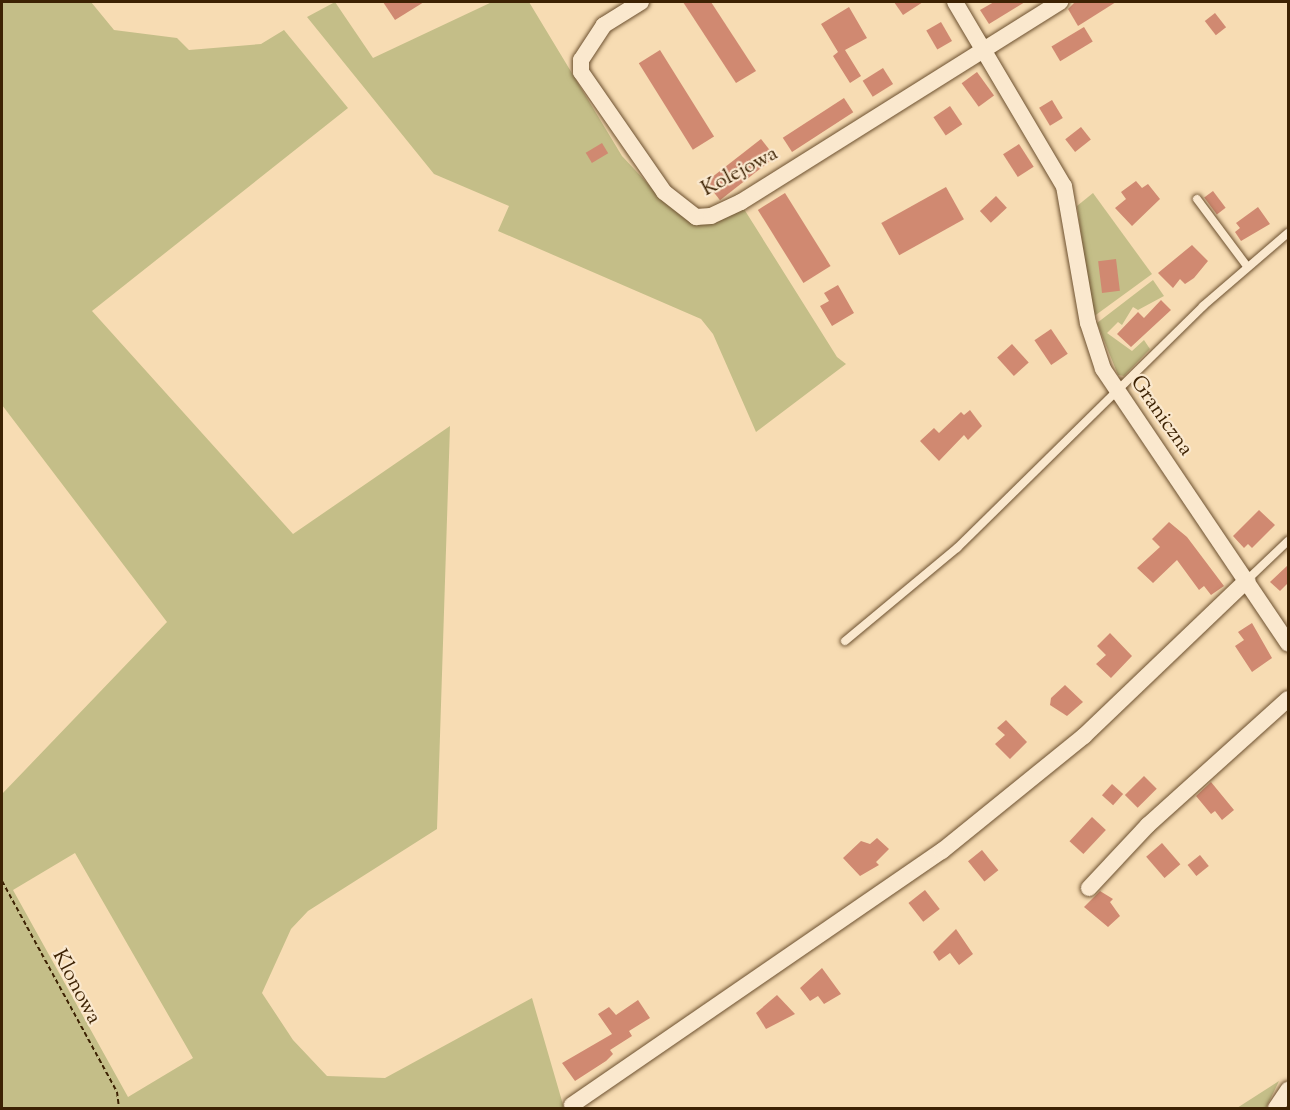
<!DOCTYPE html>
<html>
<head>
<meta charset="utf-8">
<style>
  body { margin:0 }
  #map { position:relative; width:1290px; height:1110px; overflow:hidden; background:#f7dcb3; font-family:"Sorts Mill Goudy",serif }
  div>[style] { position:absolute }
  .green>* { inset:0; background:#c4be88 }
  .building>* { inset:0; background:#d08971; transform-origin:0 0 }
  .path>* { height:2px; margin-top:-1px; transform-origin:0; background:repeating-linear-gradient(90deg,#3d2203 0 4.5px,transparent 0 7.5px) }
  .roads { filter:drop-shadow(0 0 2px #6c502f) drop-shadow(0 0 2px #6c502f) }
  .lane>* { height:8px; margin:-4px; padding:0 4px; transform-origin:4px; border-radius:4px; background:#fae8ce }
  .street>* { height:16px; margin:-8px; padding:0 8px; transform-origin:8px; border-radius:8px; background:#fae8ce }
  span { translate:-50% -50%; white-space:nowrap; text-align:center; line-height:1.15; -webkit-text-stroke:4.5px #fae8ce; paint-order:stroke }
  .street-label { font-size:21px; color:#3d2203 }
  .frame { position:absolute; inset:0; border:3px solid #3d2203; pointer-events:none }
</style>
</head>
<body>
<div id="map">
  <div class="green">
    <i style="clip-path:polygon(evenodd,2px 2px,91px 2px,114px 30px,177px 38px,189px 50px,261px 44px,284px 30px,348px 108px,92px 311px,293px 534px,450px 426px,437px 829px,308px 911px,291px 929px,262px 993px,293px 1040px,327px 1076px,385px 1078px,532px 998px,564px 1108px,2px 1108px,2px 794px,167px 622px,2px 405px,2px 2px,75px 853px,193px 1058px,128px 1097px,13px 890px,75px 853px)"></i>
    <i style="clip-path:polygon(335px 2px,373px 58px,492px 2px,529px 2px,622px 156px,663px 200px,706px 223px,744px 209px,837px 357px,846px 364px,756px 432px,713px 334px,701px 319px,498px 231px,509px 206px,434px 174px,307px 17px)"></i>
    <i style="clip-path:polygon(1093px 193px,1152px 274px,1093px 317px,1077px 206px)"></i>
    <i style="clip-path:polygon(1153px 280px,1164px 296px,1138px 310px,1133px 307px,1122px 325px,1118px 322px,1107px 333px,1132px 351px,1144px 340px,1150px 349px,1124px 376px,1118px 375px,1097px 323px)"></i>
    <i style="clip-path:polygon(1279px 1081px,1266px 1108px,1237px 1108px)"></i>
  </div>
  <div class="building">
    <i style="clip-path:polygon(383px 2px,424px 2px,395px 20px)"></i>
    <i style="clip-path:polygon(683px 2px,711px 2px,756px 71px,736px 83px)"></i>
    <i style="clip-path:polygon(894px 2px,923px 2px,903px 15px)"></i>
    <i style="clip-path:polygon(994px 2px,1025px 2px,989px 24px,980px 10px)"></i>
    <i style="clip-path:polygon(1075px 2px,1116px 2px,1078px 26px,1068px 9px)"></i>
    <i style="clip-path:polygon(849px 7px,867px 38px,845px 50px,861px 76px,850px 83px,833px 56px,838px 52px,821px 24px)"></i>
    <i style="left:1215px;top:13px;width:18px;height:13px;rotate:52deg"></i>
    <i style="left:941px;top:22px;width:22px;height:17px;rotate:60deg"></i>
    <i style="left:1084px;top:27px;width:17px;height:38px;rotate:59deg"></i>
    <i style="left:660px;top:50px;width:102px;height:25px;rotate:58deg"></i>
    <i style="left:883px;top:68px;width:19px;height:24px;rotate:58deg"></i>
    <i style="left:977px;top:72px;width:29px;height:19px;rotate:54deg"></i>
    <i style="left:844px;top:98px;width:17px;height:73px;rotate:57deg"></i>
    <i style="left:1052px;top:100px;width:21px;height:15px;rotate:59deg"></i>
    <i style="left:950px;top:106px;width:22px;height:20px;rotate:56deg"></i>
    <i style="left:1081px;top:127px;width:16px;height:20px;rotate:52deg"></i>
    <i style="left:761px;top:139px;width:23px;height:70px;rotate:52deg"></i>
    <i style="left:602px;top:143px;width:12px;height:19px;rotate:59deg"></i>
    <i style="left:1019px;top:144px;width:27px;height:19px;rotate:57deg"></i>
    <i style="clip-path:polygon(1136px 181px,1142px 188px,1148px 184px,1160px 199px,1132px 226px,1115px 208px,1126px 199px,1121px 192px)"></i>
    <i style="left:946px;top:187px;width:37px;height:74px;rotate:61deg"></i>
    <i style="left:1213px;top:191px;width:21px;height:11px;rotate:53deg"></i>
    <i style="left:785px;top:193px;width:86px;height:32px;rotate:58deg"></i>
    <i style="left:996px;top:196px;width:16px;height:22px;rotate:47deg"></i>
    <i style="clip-path:polygon(1258px 207px,1270px 224px,1241px 241px,1235px 232px,1240px 228px,1236px 223px)"></i>
    <i style="clip-path:polygon(1192px 245px,1208px 261px,1194px 278px,1185px 284px,1180px 279px,1173px 288px,1158px 273px)"></i>
    <i style="left:1116px;top:259px;width:32px;height:18px;rotate:83deg"></i>
    <i style="clip-path:polygon(838px 285px,854px 313px,832px 326px,820px 306px,829px 301px,824px 293px)"></i>
    <i style="clip-path:polygon(1161px 300px,1171px 310px,1131px 347px,1117px 334px,1138px 312px,1144px 318px)"></i>
    <i style="left:1051px;top:329px;width:30px;height:20px;rotate:56deg"></i>
    <i style="left:1012px;top:344px;width:25px;height:20px;rotate:48deg"></i>
    <i style="clip-path:polygon(970px 410px,982px 426px,968px 440px,964px 435px,939px 461px,920px 441px,934px 428px,939px 433px,961px 412px,964px 415px)"></i>
    <i style="clip-path:polygon(1259px 510px,1275px 525px,1252px 548px,1248px 544px,1244px 548px,1233px 536px)"></i>
    <i style="clip-path:polygon(1169px 522px,1187px 537px,1224px 586px,1211px 595px,1204px 586px,1199px 590px,1177px 560px,1153px 583px,1137px 568px,1160px 547px,1152px 539px)"></i>
    <i style="clip-path:polygon(1288px 565px,1288px 583px,1280px 591px,1270px 582px)"></i>
    <i style="clip-path:polygon(1252px 623px,1272px 658px,1252px 672px,1235px 646px,1244px 640px,1238px 632px)"></i>
    <i style="clip-path:polygon(1110px 633px,1132px 656px,1111px 678px,1096px 664px,1106px 655px,1097px 646px)"></i>
    <i style="clip-path:polygon(1065px 685px,1083px 702px,1067px 716px,1050px 705px,1051px 698px)"></i>
    <i style="clip-path:polygon(1006px 720px,1027px 742px,1010px 759px,995px 744px,1005px 735px,997px 728px)"></i>
    <i style="left:1144px;top:776px;width:18px;height:27px;rotate:45deg"></i>
    <i style="clip-path:polygon(1211px 782px,1234px 810px,1222px 820px,1215px 811px,1211px 814px,1196px 796px)"></i>
    <i style="left:1112px;top:784px;width:15px;height:15px;rotate:42deg"></i>
    <i style="left:1092px;top:817px;width:19px;height:33px;rotate:43deg"></i>
    <i style="clip-path:polygon(877px 838px,889px 849px,876px 862px,879px 865px,860px 876px,843px 858px,861px 841px,870px 844px)"></i>
    <i style="left:1162px;top:843px;width:28px;height:21px;rotate:49deg"></i>
    <i style="left:982px;top:850px;width:26px;height:18px;rotate:51deg"></i>
    <i style="left:1200px;top:855px;width:14px;height:16px;rotate:51deg"></i>
    <i style="left:925px;top:890px;width:24px;height:21px;rotate:52deg"></i>
    <i style="clip-path:polygon(1100px 891px,1113px 899px,1110px 902px,1120px 916px,1108px 927px,1084px 907px)"></i>
    <i style="clip-path:polygon(956px 929px,973px 954px,959px 965px,950px 953px,939px 961px,933px 952px)"></i>
    <i style="clip-path:polygon(822px 968px,841px 994px,824px 1004px,818px 996px,810px 1001px,800px 988px)"></i>
    <i style="clip-path:polygon(777px 995px,795px 1014px,766px 1029px,756px 1013px)"></i>
    <i style="clip-path:polygon(638px 1000px,650px 1018px,629px 1031px,632px 1036px,610px 1050px,613px 1054px,606px 1061px,575px 1081px,562px 1063px,612px 1034px,598px 1014px,609px 1007px,616px 1015px)"></i>
  </div>
  <div class="path">
    <i style="left:2px;top:881px;width:240px;rotate:61.4deg"></i>
    <i style="left:117px;top:1092px;width:16px;rotate:83deg"></i>
  </div>
  <div class="roads">
    <div class="lane">
      <i style="left:1197px;top:199px;width:84px;rotate:53.3deg"></i>
      <i style="left:1247px;top:580px;width:57px;rotate:-43.6deg"></i>
      <i style="left:845px;top:641px;width:146px;rotate:-39.7deg"></i>
      <i style="left:957px;top:548px;width:345px;rotate:-44.5deg"></i>
      <i style="left:1203px;top:306px;width:112px;rotate:-40.7deg"></i>
    </div>
    <div class="street">
      <i style="left:641px;top:2px;width:44px;rotate:148.1deg"></i>
      <i style="left:604px;top:25px;width:42px;rotate:123.3deg"></i>
      <i style="left:581px;top:60px;width:12px;rotate:90deg"></i>
      <i style="left:581px;top:72px;width:146px;rotate:55.3deg"></i>
      <i style="left:664px;top:192px;width:41px;rotate:38deg"></i>
      <i style="left:696px;top:217px;width:15px;rotate:-4deg"></i>
      <i style="left:711px;top:216px;width:33px;rotate:-25deg"></i>
      <i style="left:741px;top:202px;width:377px;rotate:-32.1deg"></i>
      <i style="left:955px;top:2px;width:214px;rotate:59.4deg"></i>
      <i style="left:1064px;top:186px;width:139px;rotate:80.1deg"></i>
      <i style="left:1088px;top:323px;width:48px;rotate:71.9deg"></i>
      <i style="left:1103px;top:369px;width:331px;rotate:56deg"></i>
      <i style="left:1089px;top:888px;width:86px;rotate:-46.9deg"></i>
      <i style="left:1148px;top:825px;width:188px;rotate:-42deg"></i>
      <i style="left:572px;top:1105px;width:449px;rotate:-34.5deg"></i>
      <i style="left:942px;top:851px;width:183px;rotate:-39deg"></i>
      <i style="left:1084px;top:736px;width:226px;rotate:-43.7deg"></i>
      <i style="left:1276px;top:1108px;width:22px;rotate:-56deg"></i>
    </div>
  </div>
  <div class="street-label">
    <span style="left:740px;top:172px;rotate:-28deg">Kolejowa</span>
    <span style="left:1161px;top:416px;rotate:55deg">Graniczna</span>
    <span style="left:76px;top:987px;rotate:62deg">Klonowa</span>
  </div>
  <div class="frame"></div>
</div>
</body>
</html>
